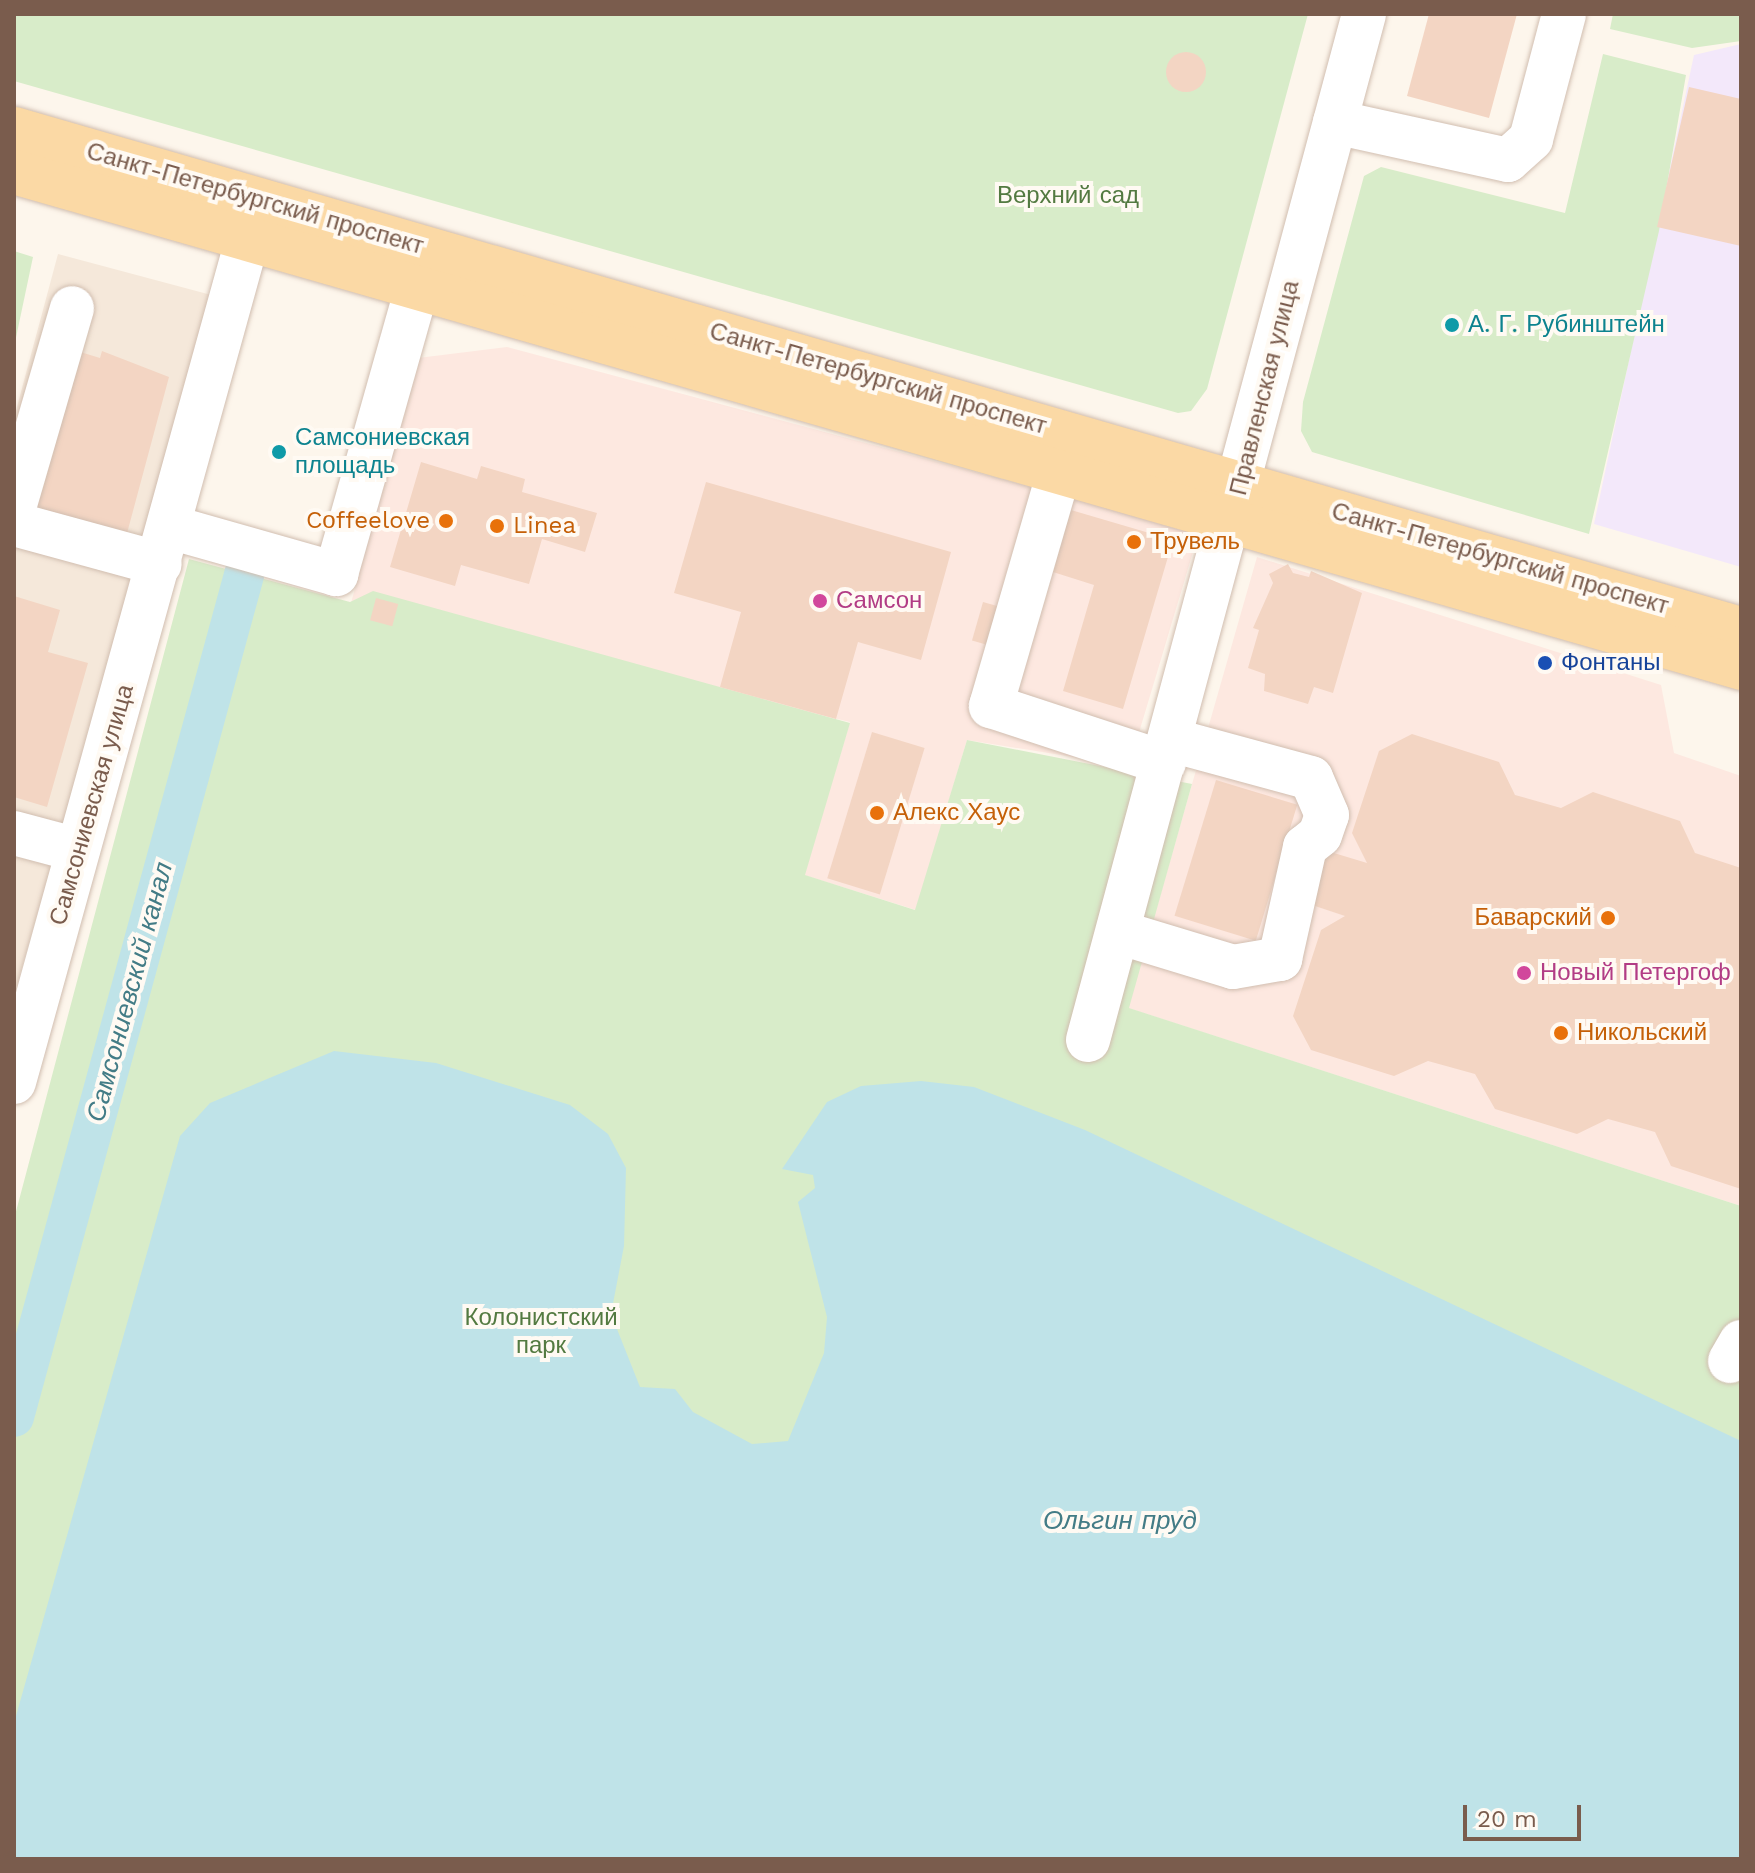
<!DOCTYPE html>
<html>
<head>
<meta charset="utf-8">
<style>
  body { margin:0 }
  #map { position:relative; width:1755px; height:1873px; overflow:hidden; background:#fdf6ec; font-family:"Work Sans",sans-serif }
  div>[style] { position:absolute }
  .residential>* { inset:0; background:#f5e8da }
  .commercial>* { inset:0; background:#fde8e0 }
  .education>* { inset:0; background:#f3e8fa }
  .green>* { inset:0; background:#d8ecc9 }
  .water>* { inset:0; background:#bfe3e8 }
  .canal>* { height:40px; margin:-20px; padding:0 20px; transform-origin:20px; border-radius:20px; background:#bfe3e8 }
  .building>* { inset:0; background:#f3d5c3; transform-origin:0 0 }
  .round { border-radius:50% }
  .roads { filter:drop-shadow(0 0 2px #d1beb0) drop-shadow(0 0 2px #d1beb0) }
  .minor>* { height:44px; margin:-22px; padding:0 22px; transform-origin:22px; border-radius:22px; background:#fff }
  .major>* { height:44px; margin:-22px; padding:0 22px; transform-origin:22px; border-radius:22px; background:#fbd9a5 }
  .dots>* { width:22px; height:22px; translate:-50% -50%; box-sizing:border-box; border:4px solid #fffaf3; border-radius:50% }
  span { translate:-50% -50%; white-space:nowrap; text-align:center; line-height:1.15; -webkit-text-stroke:8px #fffaf3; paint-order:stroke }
  .park-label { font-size:24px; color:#537a41 }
  .street-label { font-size:24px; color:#7a5c4d }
  .culture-label { font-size:24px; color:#0d838f }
  .left { translate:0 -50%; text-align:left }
  .food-label { font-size:24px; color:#c56008 }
  .right { translate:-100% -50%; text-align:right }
  .hotel-label { font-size:24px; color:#b23c85 }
  .transit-label { font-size:24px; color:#164399 }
  .water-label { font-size:26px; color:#437c86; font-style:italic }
  .frame { position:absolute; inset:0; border:16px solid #7a5c4d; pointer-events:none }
  .scale { position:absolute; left:1463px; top:1805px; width:118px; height:36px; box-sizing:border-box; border:4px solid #7a5c4d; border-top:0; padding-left:10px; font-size:24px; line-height:28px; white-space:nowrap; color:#7a5c4d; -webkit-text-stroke:6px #fffaf3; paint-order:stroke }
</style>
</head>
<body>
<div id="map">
  <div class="residential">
    <i style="clip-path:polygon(58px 254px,215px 296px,14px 995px,14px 418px)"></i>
  </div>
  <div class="commercial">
    <i style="clip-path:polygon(507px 347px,1199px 532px,1129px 766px,967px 740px,916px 910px,804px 875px,850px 722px,351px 603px,418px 358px)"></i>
    <i style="clip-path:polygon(1257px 557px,1661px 685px,1674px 753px,1741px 776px,1741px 1206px,1128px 1008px)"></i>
  </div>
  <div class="education">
    <i style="clip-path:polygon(1741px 44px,1741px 567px,1594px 524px,1694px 55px)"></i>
  </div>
  <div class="green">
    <i style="clip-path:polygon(14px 14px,1308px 14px,1207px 389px,1191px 411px,1178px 413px,14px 81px)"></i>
    <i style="clip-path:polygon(1613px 14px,1741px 14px,1741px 41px,1692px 48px,1610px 29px)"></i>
    <i style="clip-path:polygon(1603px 54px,1686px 75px,1659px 231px,1589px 534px,1312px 452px,1301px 431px,1303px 402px,1364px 176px,1381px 167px,1565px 213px)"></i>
    <i style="clip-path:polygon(14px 251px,33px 257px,14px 347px)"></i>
    <i style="clip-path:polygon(189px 559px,350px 602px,373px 591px,850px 723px,805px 875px,915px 910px,967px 740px,1192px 784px,1129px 1008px,1741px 1206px,1741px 1859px,14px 1859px,14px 1219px)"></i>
  </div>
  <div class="water">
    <i style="clip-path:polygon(334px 1051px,436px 1063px,570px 1105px,608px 1134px,626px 1168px,624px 1246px,611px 1314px,640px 1387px,675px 1389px,693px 1412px,752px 1444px,788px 1441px,824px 1353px,827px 1317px,798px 1202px,815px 1188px,813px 1175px,782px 1169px,827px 1102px,861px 1086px,921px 1081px,974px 1087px,1085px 1130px,1741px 1441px,1741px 1859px,14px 1859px,14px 1723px,180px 1136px,210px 1103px)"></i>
  </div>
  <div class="canal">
    <i style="left:14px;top:1417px;width:880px;rotate:-74.72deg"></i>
  </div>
  <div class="building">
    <i style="clip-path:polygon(1429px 14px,1517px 14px,1489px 118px,1407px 96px)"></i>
    <i class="round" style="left:1166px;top:52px;width:40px;height:40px"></i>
    <i style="clip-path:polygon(1689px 87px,1741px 99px,1741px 246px,1657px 227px)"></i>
    <i style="clip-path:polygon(77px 351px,100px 358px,102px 351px,169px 377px,126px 537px,33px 511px)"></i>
    <i style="clip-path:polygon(421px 462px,477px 479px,481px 466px,525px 479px,522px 492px,597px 513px,585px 552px,542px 539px,529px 584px,461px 565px,455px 586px,390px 567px)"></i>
    <i style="clip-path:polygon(706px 482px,951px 552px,921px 660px,858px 642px,836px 719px,720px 687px,741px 612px,674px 593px)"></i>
    <i style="clip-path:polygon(1071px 510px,1173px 540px,1123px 709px,1063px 691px,1094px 585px,1053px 572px)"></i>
    <i style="clip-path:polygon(1288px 564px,1293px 573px,1309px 577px,1311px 571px,1362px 593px,1333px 693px,1314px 687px,1308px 704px,1264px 691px,1265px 674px,1248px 668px,1259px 630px,1253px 628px,1273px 583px,1269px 574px)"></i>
    <i style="clip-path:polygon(14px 596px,60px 610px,48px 652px,88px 663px,47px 807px,14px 797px)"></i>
    <i style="left:376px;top:598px;width:23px;height:23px;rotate:15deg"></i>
    <i style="left:983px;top:602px;width:32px;height:40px;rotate:16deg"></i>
    <i style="left:872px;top:732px;width:55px;height:153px;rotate:17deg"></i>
    <i style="clip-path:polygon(1412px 734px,1499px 762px,1515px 795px,1561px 808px,1593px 792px,1680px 821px,1695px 853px,1741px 868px,1741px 1189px,1671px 1166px,1655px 1132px,1608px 1119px,1577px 1134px,1495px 1109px,1475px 1074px,1428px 1061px,1394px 1076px,1311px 1050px,1293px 1016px,1321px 930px,1345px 916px,1306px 903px,1324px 850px,1367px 863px,1352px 833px,1379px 751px)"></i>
    <i style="left:1216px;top:780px;width:85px;height:142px;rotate:17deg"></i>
  </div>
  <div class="roads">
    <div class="minor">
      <i style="left:1335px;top:122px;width:177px;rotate:12.4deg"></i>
      <i style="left:1508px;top:160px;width:31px;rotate:-42deg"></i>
      <i style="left:1531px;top:139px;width:129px;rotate:-75.2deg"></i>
      <i style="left:1059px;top:472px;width:244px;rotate:106.2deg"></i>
      <i style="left:991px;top:706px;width:182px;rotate:18.2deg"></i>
      <i style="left:14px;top:508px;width:208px;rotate:-73.8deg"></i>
      <i style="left:14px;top:524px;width:151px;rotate:15.3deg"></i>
      <i style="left:170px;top:527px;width:173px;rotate:15.8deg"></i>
      <i style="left:336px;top:574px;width:334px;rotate:-74.2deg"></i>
      <i style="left:14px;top:833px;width:66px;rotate:14.9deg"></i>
      <i style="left:1118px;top:932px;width:120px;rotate:16.9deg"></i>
      <i style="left:1233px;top:967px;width:48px;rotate:-9.7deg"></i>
      <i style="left:1280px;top:959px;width:115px;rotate:-77.4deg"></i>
      <i style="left:1305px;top:847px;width:19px;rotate:-39deg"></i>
      <i style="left:1320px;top:835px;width:21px;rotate:-71deg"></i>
      <i style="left:1327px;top:815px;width:40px;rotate:-113.4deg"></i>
      <i style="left:1311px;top:778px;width:145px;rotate:-164.8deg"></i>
      <i style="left:1088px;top:1040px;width:1062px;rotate:-74.94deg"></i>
      <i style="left:14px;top:1082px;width:914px;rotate:-74.52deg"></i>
      <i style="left:1730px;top:1361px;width:22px;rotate:-60deg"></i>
    </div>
    <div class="major">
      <i style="left:14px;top:129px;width:1798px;rotate:16.15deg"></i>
      <i style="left:14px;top:172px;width:1797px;rotate:16.02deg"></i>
    </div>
  </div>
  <div class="dots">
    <i style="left:1452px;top:325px;background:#0f9aa8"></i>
    <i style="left:279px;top:452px;background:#0f9aa8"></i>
    <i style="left:446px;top:521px;background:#e8710a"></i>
    <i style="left:497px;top:526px;background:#e8710a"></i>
    <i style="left:1134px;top:542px;background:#e8710a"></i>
    <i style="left:820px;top:601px;background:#d1479c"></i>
    <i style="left:1545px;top:663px;background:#1a4fb4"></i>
    <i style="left:877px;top:813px;background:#e8710a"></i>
    <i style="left:1608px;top:918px;background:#e8710a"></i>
    <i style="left:1524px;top:973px;background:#d1479c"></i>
    <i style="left:1561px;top:1033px;background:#e8710a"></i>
  </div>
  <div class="park-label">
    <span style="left:1068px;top:196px">Верхний сад</span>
    <span style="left:541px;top:1332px">Колонистский<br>парк</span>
  </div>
  <div class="street-label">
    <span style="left:255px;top:199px;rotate:16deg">Санкт-Петербургский проспект</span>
    <span style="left:878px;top:379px;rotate:16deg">Санкт-Петербургский проспект</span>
    <span style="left:1265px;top:388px;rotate:-76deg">Правленская улица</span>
    <span style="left:1500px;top:559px;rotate:16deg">Санкт-Петербургский проспект</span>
    <span style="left:92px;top:805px;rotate:-74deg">Самсониевская улица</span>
  </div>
  <div class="culture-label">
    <span class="left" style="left:1468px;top:325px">А. Г. Рубинштейн</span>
    <span class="left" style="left:295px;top:452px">Самсониевская<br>площадь</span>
  </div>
  <div class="food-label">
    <span class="right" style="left:430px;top:521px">Cоffeelove</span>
    <span class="left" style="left:513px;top:526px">Linea</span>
    <span class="left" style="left:1150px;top:542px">Трувель</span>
    <span class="left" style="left:893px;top:813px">Алекс Хаус</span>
    <span class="right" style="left:1592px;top:918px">Баварский</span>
    <span class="left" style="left:1577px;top:1033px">Никольский</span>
  </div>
  <div class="hotel-label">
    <span class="left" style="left:836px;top:601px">Самсон</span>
    <span class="left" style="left:1540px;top:973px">Новый Петергоф</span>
  </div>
  <div class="transit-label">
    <span class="left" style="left:1561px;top:663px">Фонтаны</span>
  </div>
  <div class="water-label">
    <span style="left:130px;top:992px;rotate:-75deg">Самсониевский канал</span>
    <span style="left:1120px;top:1521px">Ольгин пруд</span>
  </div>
  <div class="frame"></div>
  <div class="scale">20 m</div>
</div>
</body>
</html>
